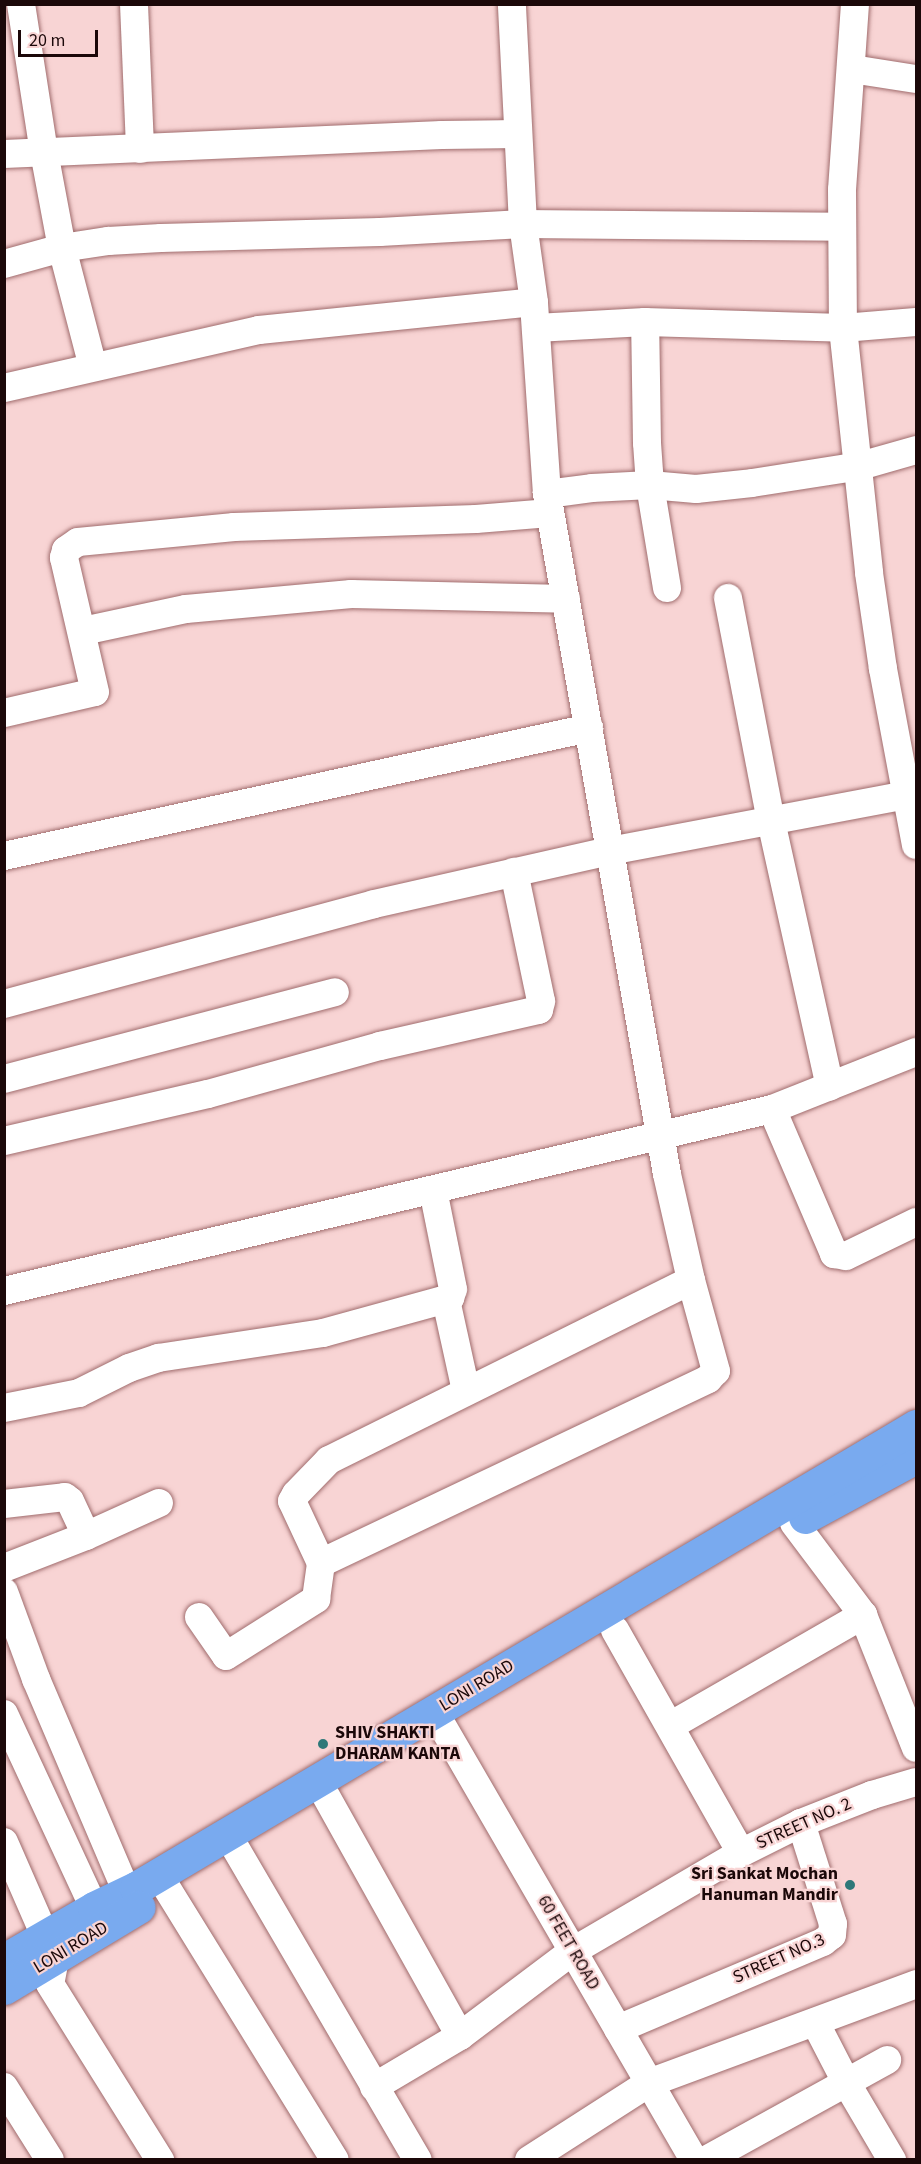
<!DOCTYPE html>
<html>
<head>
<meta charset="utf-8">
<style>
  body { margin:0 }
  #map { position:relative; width:921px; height:2164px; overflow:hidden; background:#f8d4d4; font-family:"Source Sans 3",sans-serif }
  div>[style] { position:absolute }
  .roads { filter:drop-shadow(0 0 2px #a06c6d) drop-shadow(0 0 2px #a06c6d) }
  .street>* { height:28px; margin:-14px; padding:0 14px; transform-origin:14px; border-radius:14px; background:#fff }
  .highway>* { height:33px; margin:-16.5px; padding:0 16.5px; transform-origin:16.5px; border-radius:16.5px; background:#79aaef }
  .dots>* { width:16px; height:16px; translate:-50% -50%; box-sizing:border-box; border:3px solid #f8d4d4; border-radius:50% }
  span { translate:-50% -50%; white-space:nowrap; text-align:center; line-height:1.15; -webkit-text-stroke:4.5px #f8d4d4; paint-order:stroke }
  .street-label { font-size:18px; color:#1b0809 }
  .poi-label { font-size:18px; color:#1b0809; font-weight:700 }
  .left { translate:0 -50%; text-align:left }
  .right { translate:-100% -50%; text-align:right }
  .frame { position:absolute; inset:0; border:6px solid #1b0809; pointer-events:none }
  .scale { position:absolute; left:18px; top:30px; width:80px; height:27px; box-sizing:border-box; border:3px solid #1b0809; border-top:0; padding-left:8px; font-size:18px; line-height:21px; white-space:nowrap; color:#1b0809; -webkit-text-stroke:4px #f8d4d4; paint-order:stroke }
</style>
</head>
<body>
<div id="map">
  <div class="roads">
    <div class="street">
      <i style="left:21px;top:4px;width:150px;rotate:81.2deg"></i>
      <i style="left:44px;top:152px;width:98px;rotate:79.4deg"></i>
      <i style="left:62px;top:248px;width:123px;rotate:75.4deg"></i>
      <i style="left:134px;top:4px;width:145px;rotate:87.6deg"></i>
      <i style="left:855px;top:4px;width:186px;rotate:94deg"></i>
      <i style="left:842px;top:190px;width:138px;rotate:89.6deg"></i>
      <i style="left:843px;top:328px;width:246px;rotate:83.9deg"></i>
      <i style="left:869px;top:573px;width:97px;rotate:81.7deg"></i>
      <i style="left:883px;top:669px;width:179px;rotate:79.4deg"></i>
      <i style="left:852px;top:69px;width:65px;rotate:8.9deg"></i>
      <i style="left:4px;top:154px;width:438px;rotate:-2.5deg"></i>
      <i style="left:442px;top:135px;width:76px;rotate:-0.8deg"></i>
      <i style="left:4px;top:264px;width:60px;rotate:-15.4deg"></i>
      <i style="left:62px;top:248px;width:47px;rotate:-8.7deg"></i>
      <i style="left:108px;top:241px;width:53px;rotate:-3.2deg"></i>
      <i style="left:161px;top:238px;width:219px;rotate:-1.6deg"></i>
      <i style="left:380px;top:232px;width:143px;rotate:-3.2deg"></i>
      <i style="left:523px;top:224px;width:319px;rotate:0.5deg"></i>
      <i style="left:536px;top:328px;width:109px;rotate:-3.2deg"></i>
      <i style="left:4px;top:388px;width:262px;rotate:-12.8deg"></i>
      <i style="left:259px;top:330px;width:276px;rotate:-5.8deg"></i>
      <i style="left:547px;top:494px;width:45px;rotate:-7.6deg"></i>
      <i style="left:592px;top:488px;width:58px;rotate:-3deg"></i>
      <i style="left:650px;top:485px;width:46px;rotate:5deg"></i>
      <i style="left:696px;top:489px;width:56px;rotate:-6.1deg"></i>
      <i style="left:752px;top:483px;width:109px;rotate:-8.9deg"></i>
      <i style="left:860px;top:466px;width:58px;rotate:-15.9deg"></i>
      <i style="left:667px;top:588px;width:104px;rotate:-99.4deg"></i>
      <i style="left:650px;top:485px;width:42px;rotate:-94.1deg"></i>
      <i style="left:647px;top:443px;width:121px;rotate:-90.9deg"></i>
      <i style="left:645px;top:322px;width:198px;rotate:1.7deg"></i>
      <i style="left:843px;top:328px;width:73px;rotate:-4.7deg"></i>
      <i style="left:728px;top:598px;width:227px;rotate:79.1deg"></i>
      <i style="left:771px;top:821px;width:272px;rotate:77.5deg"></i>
      <i style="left:83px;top:631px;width:105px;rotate:-12.1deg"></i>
      <i style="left:186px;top:609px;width:166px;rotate:-5.2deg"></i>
      <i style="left:351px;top:594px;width:215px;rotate:1.3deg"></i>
      <i style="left:4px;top:713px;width:93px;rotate:-13deg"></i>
      <i style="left:95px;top:692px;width:138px;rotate:-103deg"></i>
      <i style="left:64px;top:558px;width:8px;rotate:-76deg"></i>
      <i style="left:66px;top:550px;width:14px;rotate:-34deg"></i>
      <i style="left:78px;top:542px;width:157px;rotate:-5.5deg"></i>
      <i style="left:234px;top:527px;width:242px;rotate:-1.9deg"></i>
      <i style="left:476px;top:519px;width:74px;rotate:-4.6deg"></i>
      <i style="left:4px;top:856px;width:599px;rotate:-12.34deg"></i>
      <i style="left:4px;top:1004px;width:383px;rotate:-15.1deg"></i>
      <i style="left:374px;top:904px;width:242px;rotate:-12.7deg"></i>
      <i style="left:610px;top:851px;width:311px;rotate:-10.7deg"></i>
      <i style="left:4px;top:1079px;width:342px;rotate:-14.7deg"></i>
      <i style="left:772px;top:1109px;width:158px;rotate:66.8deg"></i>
      <i style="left:834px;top:1254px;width:12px;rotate:9deg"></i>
      <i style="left:846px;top:1256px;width:78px;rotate:-25.9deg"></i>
      <i style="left:4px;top:1141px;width:209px;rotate:-13deg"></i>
      <i style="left:208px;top:1094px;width:179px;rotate:-15.6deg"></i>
      <i style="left:380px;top:1046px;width:163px;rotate:-12.8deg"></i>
      <i style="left:539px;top:1010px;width:9px;rotate:-77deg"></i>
      <i style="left:541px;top:1001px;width:132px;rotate:-101.8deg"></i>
      <i style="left:4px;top:1291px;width:789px;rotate:-13.33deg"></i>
      <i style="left:772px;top:1109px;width:155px;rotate:-21.6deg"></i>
      <i style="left:446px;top:1300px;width:93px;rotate:77.6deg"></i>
      <i style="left:4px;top:1408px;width:76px;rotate:-11.3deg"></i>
      <i style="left:79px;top:1393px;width:56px;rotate:-26.6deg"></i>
      <i style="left:129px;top:1368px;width:31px;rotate:-19deg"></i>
      <i style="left:158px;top:1358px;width:167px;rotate:-8.6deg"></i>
      <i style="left:323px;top:1333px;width:132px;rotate:-15.4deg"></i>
      <i style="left:450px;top:1298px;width:9px;rotate:-72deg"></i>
      <i style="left:453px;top:1289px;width:101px;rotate:-101.4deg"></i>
      <i style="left:4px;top:1504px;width:61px;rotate:-6.5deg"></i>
      <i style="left:65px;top:1497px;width:6px;rotate:39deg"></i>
      <i style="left:70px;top:1501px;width:38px;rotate:65deg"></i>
      <i style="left:86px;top:1536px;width:80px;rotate:-24.3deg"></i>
      <i style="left:794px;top:1523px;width:115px;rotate:53.1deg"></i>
      <i style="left:863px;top:1615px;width:143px;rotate:68.3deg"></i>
      <i style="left:321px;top:1563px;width:429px;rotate:-25.4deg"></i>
      <i style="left:708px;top:1379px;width:11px;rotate:-45deg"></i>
      <i style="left:716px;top:1371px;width:94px;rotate:-105.4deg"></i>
      <i style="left:691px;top:1280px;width:109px;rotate:-102.8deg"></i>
      <i style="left:667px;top:1174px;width:691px;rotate:-100.01deg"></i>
      <i style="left:547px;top:494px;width:192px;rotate:-93.9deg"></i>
      <i style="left:534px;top:302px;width:79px;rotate:-98deg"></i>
      <i style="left:523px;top:224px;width:220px;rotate:-92.9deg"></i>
      <i style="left:4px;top:1568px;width:88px;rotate:-21.3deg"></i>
      <i style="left:4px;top:1592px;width:93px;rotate:69.8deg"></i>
      <i style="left:36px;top:1679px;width:232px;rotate:66.9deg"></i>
      <i style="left:199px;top:1617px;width:47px;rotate:55.3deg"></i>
      <i style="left:226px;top:1656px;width:107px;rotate:-32.3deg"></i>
      <i style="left:316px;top:1599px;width:36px;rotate:-82deg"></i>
      <i style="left:321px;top:1563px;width:68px;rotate:-115.1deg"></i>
      <i style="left:292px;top:1501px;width:8px;rotate:-60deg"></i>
      <i style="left:296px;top:1494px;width:47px;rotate:-45.9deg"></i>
      <i style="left:329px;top:1460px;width:404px;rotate:-26.4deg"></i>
      <i style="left:615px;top:1630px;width:256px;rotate:60.5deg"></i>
      <i style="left:4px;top:1714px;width:214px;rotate:65.1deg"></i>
      <i style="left:670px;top:1726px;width:223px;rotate:-29.9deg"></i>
      <i style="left:443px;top:1727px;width:500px;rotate:59.9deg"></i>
      <i style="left:326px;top:1796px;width:275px;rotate:60.8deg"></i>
      <i style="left:4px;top:1842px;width:128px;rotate:66.4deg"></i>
      <i style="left:55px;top:1959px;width:25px;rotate:101deg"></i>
      <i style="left:50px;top:1984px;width:208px;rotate:58deg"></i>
      <i style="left:236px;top:1849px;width:360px;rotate:59.7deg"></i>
      <i style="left:168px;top:1890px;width:317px;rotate:58.3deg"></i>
      <i style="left:815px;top:2022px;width:68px;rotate:62.7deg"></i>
      <i style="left:846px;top:2082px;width:91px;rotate:59.5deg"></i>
      <i style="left:618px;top:2029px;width:223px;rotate:-23deg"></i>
      <i style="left:823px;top:1942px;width:11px;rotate:-38deg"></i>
      <i style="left:832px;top:1935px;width:11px;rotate:-85deg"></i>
      <i style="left:833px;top:1924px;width:106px;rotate:-107.6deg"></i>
      <i style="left:4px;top:2087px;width:86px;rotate:57.8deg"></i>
      <i style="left:374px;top:2087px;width:100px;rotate:-30.7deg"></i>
      <i style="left:460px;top:2036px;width:141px;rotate:-37deg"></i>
      <i style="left:573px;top:1951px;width:194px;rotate:-30.3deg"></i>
      <i style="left:741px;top:1853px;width:67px;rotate:-26.6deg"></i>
      <i style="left:801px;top:1823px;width:76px;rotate:-21.5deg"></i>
      <i style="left:872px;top:1795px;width:46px;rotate:-16.5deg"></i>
      <i style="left:529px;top:2160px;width:143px;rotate:-32.7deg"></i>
      <i style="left:649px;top:2083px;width:285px;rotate:-20.3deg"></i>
      <i style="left:706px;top:2160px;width:207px;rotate:-28.9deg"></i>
    </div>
    <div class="highway">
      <i style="left:805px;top:1517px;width:126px;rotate:-28.4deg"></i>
      <i style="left:4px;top:1960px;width:104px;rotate:-30deg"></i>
      <i style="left:94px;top:1908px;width:47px;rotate:-25.5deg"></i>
      <i style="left:136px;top:1888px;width:907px;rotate:-30.64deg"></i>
      <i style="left:4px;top:1988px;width:157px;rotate:-31deg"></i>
    </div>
  </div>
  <div class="dots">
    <i style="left:323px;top:1744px;background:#2e7879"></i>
    <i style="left:850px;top:1885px;background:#2e7879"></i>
  </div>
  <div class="street-label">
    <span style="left:477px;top:1686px;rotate:-31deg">LONI ROAD</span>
    <span style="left:804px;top:1824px;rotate:-24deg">STREET NO. 2</span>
    <span style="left:568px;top:1943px;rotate:60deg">60 FEET ROAD</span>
    <span style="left:71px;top:1948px;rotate:-31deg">LONI ROAD</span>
    <span style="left:779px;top:1959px;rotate:-24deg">STREET NO.3</span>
  </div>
  <div class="poi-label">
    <span class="left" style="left:335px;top:1744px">SHIV SHAKTI<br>DHARAM KANTA</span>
    <span class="right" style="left:838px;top:1885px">Sri Sankat Mochan<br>Hanuman Mandir</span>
  </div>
  <div class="frame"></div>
  <div class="scale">20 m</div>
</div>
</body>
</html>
